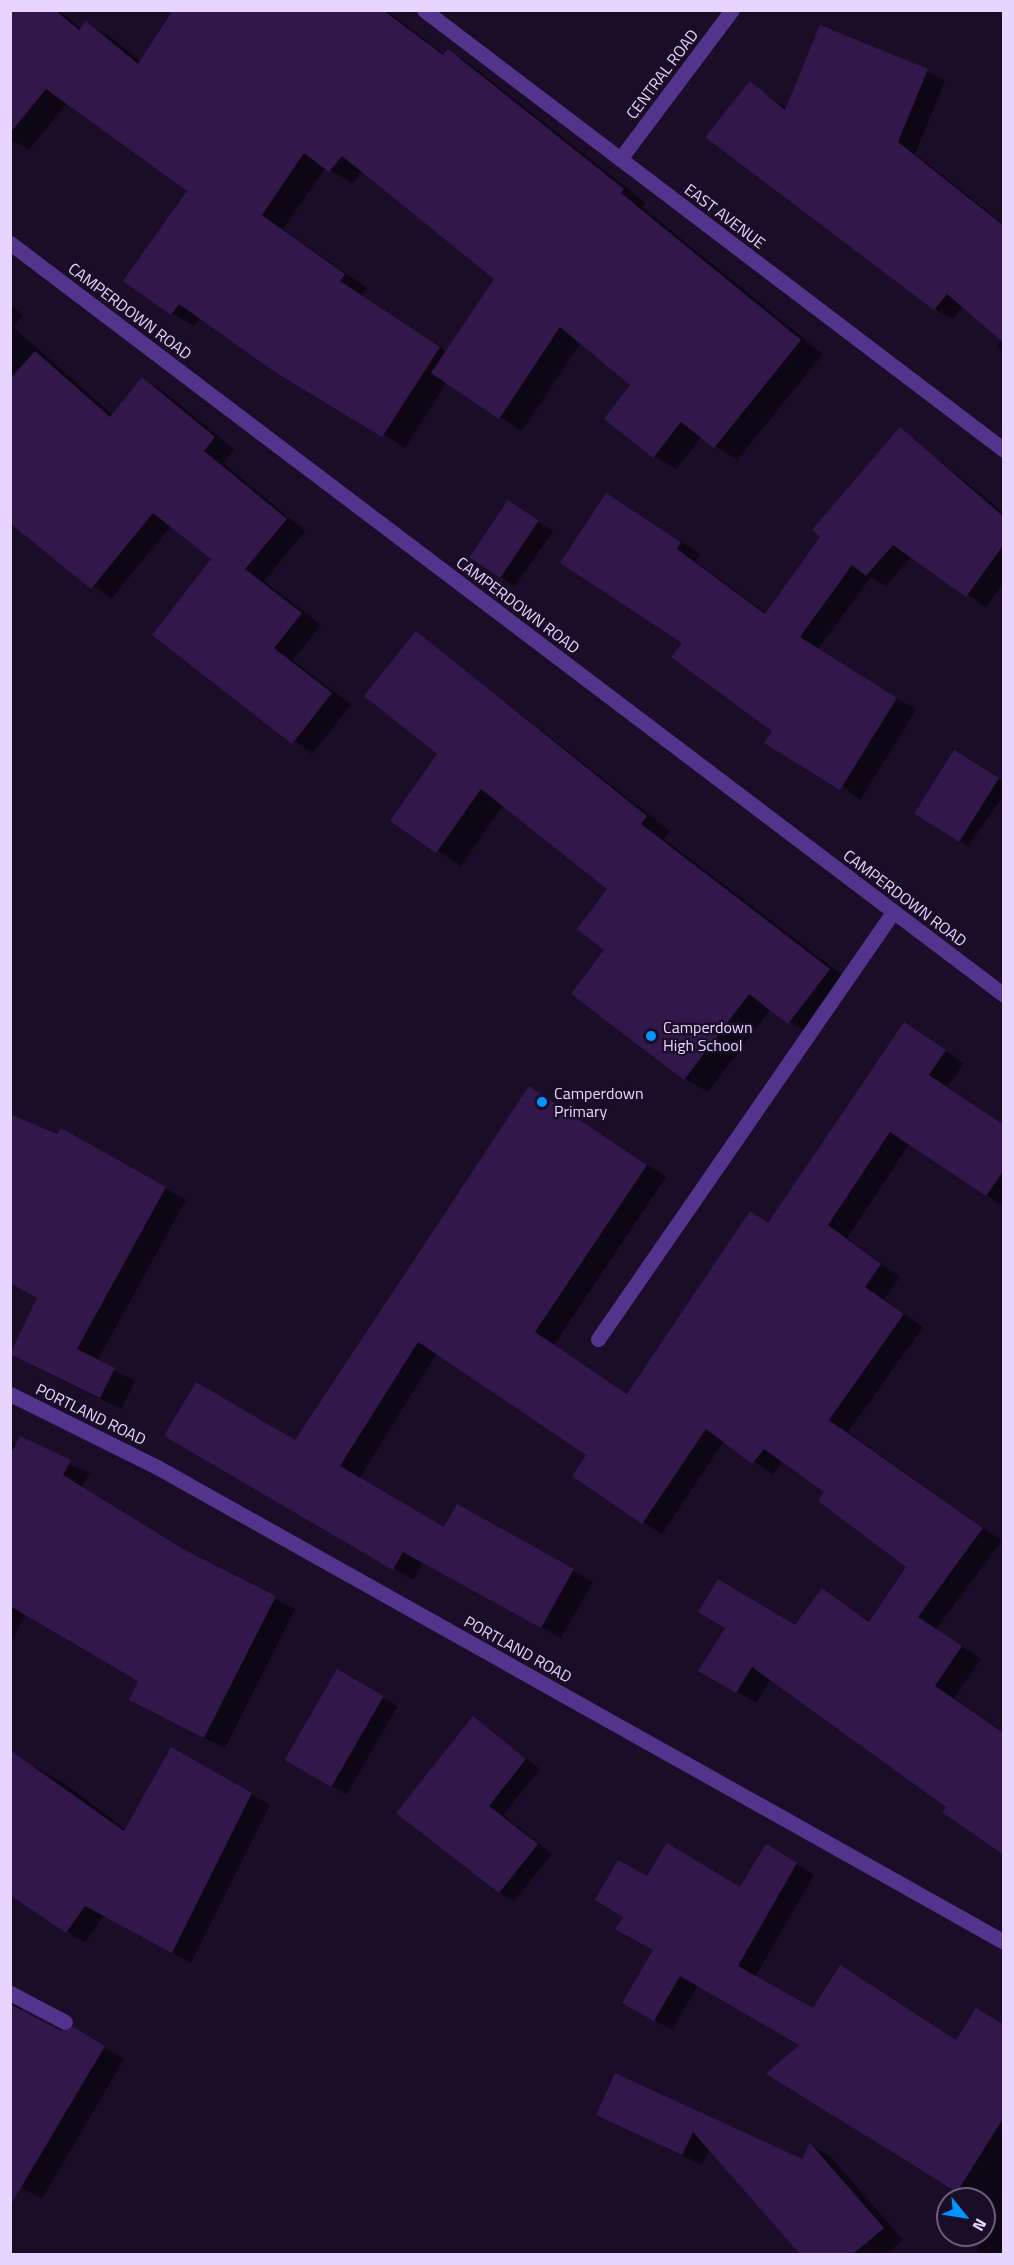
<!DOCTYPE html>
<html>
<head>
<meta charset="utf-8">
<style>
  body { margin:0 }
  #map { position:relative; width:1014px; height:2265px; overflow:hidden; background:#1a0d28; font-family:"Titillium Web",sans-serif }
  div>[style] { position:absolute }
  .shadow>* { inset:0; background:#0007; transform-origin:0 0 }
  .building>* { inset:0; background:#32174b; transform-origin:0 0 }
  .minor>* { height:15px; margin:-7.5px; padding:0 7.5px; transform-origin:7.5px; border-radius:7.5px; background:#53348c }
  .dots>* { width:16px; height:16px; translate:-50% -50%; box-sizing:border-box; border:3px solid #1a0d28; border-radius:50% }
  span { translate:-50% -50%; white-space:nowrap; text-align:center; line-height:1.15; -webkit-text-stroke:4.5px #1a0d28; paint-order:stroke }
  .street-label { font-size:16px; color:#e7d4ff }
  .poi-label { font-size:16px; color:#e7d4ff }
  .left { translate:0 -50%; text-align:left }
  .frame { position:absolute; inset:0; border:12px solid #e7d4ff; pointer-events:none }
  .north { position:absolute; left:936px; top:2187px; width:60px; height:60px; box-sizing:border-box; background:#1a0d28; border:2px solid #6c5d7e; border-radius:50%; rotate:120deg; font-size:16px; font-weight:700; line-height:24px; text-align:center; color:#e7d4ff }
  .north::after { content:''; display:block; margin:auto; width:21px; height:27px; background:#0095ff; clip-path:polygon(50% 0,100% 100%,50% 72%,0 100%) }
</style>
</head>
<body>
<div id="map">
  <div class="shadow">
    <i style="clip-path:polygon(evenodd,10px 10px,59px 10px,82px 29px,86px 23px,109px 36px,141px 62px,175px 10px,386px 10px,445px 55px,448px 51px,470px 64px,646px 203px,642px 207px,823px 354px,737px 460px,702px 437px,676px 469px,654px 456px,632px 385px,581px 342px,522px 431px,447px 382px,405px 448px,200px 318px,194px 326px,172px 313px,189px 191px,68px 102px,29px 150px,10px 139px,10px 10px,326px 167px,353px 184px,362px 171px,496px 279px,447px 352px,361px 295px,367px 288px,283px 229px,326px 167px)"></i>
    <i style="clip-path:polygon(927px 71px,945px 81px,915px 154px,1004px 224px,1004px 353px,997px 347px,1002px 340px,963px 306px,953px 319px,935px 309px,707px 137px,751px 83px,787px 109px)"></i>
    <i style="clip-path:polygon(10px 305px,23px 315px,13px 327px,113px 415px,143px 379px,162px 390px,234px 449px,223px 463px,305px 531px,264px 581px,321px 625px,293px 660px,351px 705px,312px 754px,154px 635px,213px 559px,171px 526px,111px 599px,10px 521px)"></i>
    <i style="clip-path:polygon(900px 429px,1004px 513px,1004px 583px,986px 607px,912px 556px,886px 586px,871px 577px,818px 649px,916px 710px,860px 800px,774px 730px,684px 642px,626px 506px,700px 554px,695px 561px,767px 614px)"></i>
    <i style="clip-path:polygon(509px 502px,553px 531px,515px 586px,501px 577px)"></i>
    <i style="clip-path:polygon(417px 633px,670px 831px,664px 839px,853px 983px,812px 1036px,771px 1009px,708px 1092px,684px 1078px,606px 949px,609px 889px,503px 805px,461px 866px,392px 821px,439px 754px)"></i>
    <i style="clip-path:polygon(966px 759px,1004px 782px,1004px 795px,968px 846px,916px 812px)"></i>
    <i style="clip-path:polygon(904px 1024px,964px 1063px,948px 1087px,1004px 1125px,1004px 1207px,910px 1143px,847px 1238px,900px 1277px,884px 1299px,923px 1327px,848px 1432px,1002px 1541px,936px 1629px,981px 1659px,954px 1698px,1004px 1732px,1004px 1853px,948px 1806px,771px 1679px,756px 1703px,700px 1670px,795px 1627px,822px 1590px,871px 1622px,908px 1567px,827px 1492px,783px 1461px,773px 1474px,724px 1441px,662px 1534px,643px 1522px,588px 1454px,437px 1353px,359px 1479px,444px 1529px,458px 1506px,593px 1582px,561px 1638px,424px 1562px,413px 1580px,166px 1436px,296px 1442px,530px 1088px,666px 1177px,554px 1345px,628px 1394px,751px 1213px,770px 1224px)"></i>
    <i style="clip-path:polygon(61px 1130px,186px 1200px,97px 1361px,135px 1381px,121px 1409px,32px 1365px)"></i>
    <i style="clip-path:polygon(10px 1441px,90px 1473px,82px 1488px,189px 1555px,295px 1609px,225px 1748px,151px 1711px,140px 1680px,26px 1613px,10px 1645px)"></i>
    <i style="left:337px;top:1671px;width:70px;height:102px;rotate:30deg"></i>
    <i style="clip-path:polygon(473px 1718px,540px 1769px,503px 1815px,552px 1854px,514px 1901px,499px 1892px)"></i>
    <i style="clip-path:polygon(171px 1749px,270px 1805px,191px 1963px,104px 1915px,85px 1943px,14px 1896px,10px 1754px,64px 1783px,126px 1830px)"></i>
    <i style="clip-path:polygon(766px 1846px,814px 1875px,755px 1977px,813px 2010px,957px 2041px,1004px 2026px,1004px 2254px,974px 2254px,999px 2216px,984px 2207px,984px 2199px,972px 2199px,769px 2074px,801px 2045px,698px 1985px,672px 2030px,624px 2002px,654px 1950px,647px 1878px,741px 1889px)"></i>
    <i style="clip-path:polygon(10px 1990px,24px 2013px,61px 2032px,73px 2029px,124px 2059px,42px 2199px,21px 2187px,10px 2196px)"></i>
    <i style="clip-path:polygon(616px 2075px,802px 2161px,811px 2145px,830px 2156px,903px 2240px,886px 2254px,802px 2254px,710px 2149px,702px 2165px,598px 2115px)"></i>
  </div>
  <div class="building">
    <i style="clip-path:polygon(10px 10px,55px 10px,79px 30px,86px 21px,138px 64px,173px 10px,383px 10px,443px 55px,448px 49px,624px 189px,621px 193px,801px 340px,714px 448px,681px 422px,653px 458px,604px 419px,630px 385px,560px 327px,499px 419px,431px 373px,494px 279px,342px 156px,329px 172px,304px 153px,262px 215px,345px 274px,340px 281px,440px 347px,382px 437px,275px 372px,179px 304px,171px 315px,123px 281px,187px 191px,46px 89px,10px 133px)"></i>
    <i style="clip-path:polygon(820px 25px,928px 69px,898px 142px,1004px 226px,1004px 343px,947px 294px,934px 310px,705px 137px,750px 81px,785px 110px)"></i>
    <i style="clip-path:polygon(35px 351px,110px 417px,142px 377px,215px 437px,204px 451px,287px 519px,245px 569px,302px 613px,274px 648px,332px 693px,292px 744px,152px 635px,211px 559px,153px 513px,91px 589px,10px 523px,10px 379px)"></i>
    <i style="clip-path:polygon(900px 427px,1004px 517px,1004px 544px,966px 597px,893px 545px,866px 576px,852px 565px,800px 637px,897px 698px,840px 790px,764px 743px,772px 731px,671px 657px,682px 643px,560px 563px,606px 493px,681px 542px,677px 549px,765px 614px,820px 537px,812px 530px)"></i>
    <i style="left:508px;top:500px;width:37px;height:69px;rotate:34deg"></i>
    <i style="clip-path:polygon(416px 631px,647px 816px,641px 824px,830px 969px,788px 1024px,749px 994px,684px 1080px,571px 994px,604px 950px,577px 929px,607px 889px,481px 789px,436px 853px,390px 821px,437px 754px,364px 696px)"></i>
    <i style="left:954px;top:750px;width:53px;height:75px;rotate:32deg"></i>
    <i style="clip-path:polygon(904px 1022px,946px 1050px,929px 1075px,1004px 1125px,1004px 1170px,986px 1196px,890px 1132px,828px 1225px,881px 1264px,865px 1287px,904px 1314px,829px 1420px,983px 1528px,918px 1617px,962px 1646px,935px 1686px,1004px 1733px,1004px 1855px,942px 1812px,946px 1807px,752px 1667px,736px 1693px,698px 1671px,725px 1628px,698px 1612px,718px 1579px,795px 1625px,822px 1588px,869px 1622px,906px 1567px,818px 1501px,824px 1492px,764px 1449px,752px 1464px,706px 1429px,642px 1524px,572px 1476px,586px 1455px,418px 1342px,340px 1466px,444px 1527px,457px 1504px,574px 1569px,541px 1628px,403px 1552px,393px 1570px,164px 1436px,196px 1382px,295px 1440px,529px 1086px,647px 1165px,535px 1332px,627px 1394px,750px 1211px,768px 1223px)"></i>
    <i style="clip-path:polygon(10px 1114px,57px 1134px,61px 1128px,166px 1187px,77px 1349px,115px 1368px,100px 1398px,10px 1354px,37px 1298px,10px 1283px)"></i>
    <i style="clip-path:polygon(20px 1436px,71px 1460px,63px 1475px,183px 1549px,276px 1596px,204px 1738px,129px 1700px,138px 1681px,10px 1606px,10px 1455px)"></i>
    <i style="left:337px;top:1669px;width:54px;height:105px;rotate:30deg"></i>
    <i style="clip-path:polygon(473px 1716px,526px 1759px,489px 1806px,538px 1844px,499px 1893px,396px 1813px)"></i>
    <i style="clip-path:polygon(171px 1747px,252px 1793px,172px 1953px,85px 1906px,66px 1933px,10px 1895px,10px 1750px,124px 1831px)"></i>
    <i style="clip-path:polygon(667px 1843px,740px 1887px,766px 1844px,797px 1863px,738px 1966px,813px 2008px,840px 1965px,956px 2040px,976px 2008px,1004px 2025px,1004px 2117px,957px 2192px,766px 2074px,799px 2045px,680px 1976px,654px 2021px,622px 2003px,653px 1950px,615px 1929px,623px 1917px,595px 1900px,618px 1860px,647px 1876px)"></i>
    <i style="clip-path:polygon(10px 2004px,61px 2031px,73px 2027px,105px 2046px,10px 2206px)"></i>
    <i style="clip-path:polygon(615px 2073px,802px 2159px,810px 2143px,884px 2228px,853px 2254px,800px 2254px,693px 2132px,682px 2155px,596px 2115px)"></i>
  </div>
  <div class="minor">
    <i style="left:424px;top:10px;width:728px;rotate:37.18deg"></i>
    <i style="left:620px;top:159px;width:186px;rotate:-53.1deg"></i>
    <i style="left:10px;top:243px;width:1246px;rotate:37.11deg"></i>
    <i style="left:598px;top:1339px;width:519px;rotate:-55.36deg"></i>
    <i style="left:10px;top:1394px;width:164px;rotate:26.4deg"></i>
    <i style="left:157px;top:1467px;width:971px;rotate:29.28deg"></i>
    <i style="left:10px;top:1993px;width:62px;rotate:27.8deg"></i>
  </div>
  <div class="dots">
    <i style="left:651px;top:1036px;background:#0095ff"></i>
    <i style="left:542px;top:1102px;background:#0095ff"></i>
  </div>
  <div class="street-label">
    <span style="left:662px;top:74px;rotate:-53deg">CENTRAL ROAD</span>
    <span style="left:725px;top:216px;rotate:37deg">EAST AVENUE</span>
    <span style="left:130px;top:311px;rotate:37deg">CAMPERDOWN ROAD</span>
    <span style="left:518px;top:605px;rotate:37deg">CAMPERDOWN ROAD</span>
    <span style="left:905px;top:898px;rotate:37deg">CAMPERDOWN ROAD</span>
    <span style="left:91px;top:1414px;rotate:26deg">PORTLAND ROAD</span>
    <span style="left:518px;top:1649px;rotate:29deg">PORTLAND ROAD</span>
  </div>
  <div class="poi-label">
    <span class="left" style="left:663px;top:1036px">Camperdown<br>High School</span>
    <span class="left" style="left:554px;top:1102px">Camperdown<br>Primary</span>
  </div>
  <div class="frame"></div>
  <div class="north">N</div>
</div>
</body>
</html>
